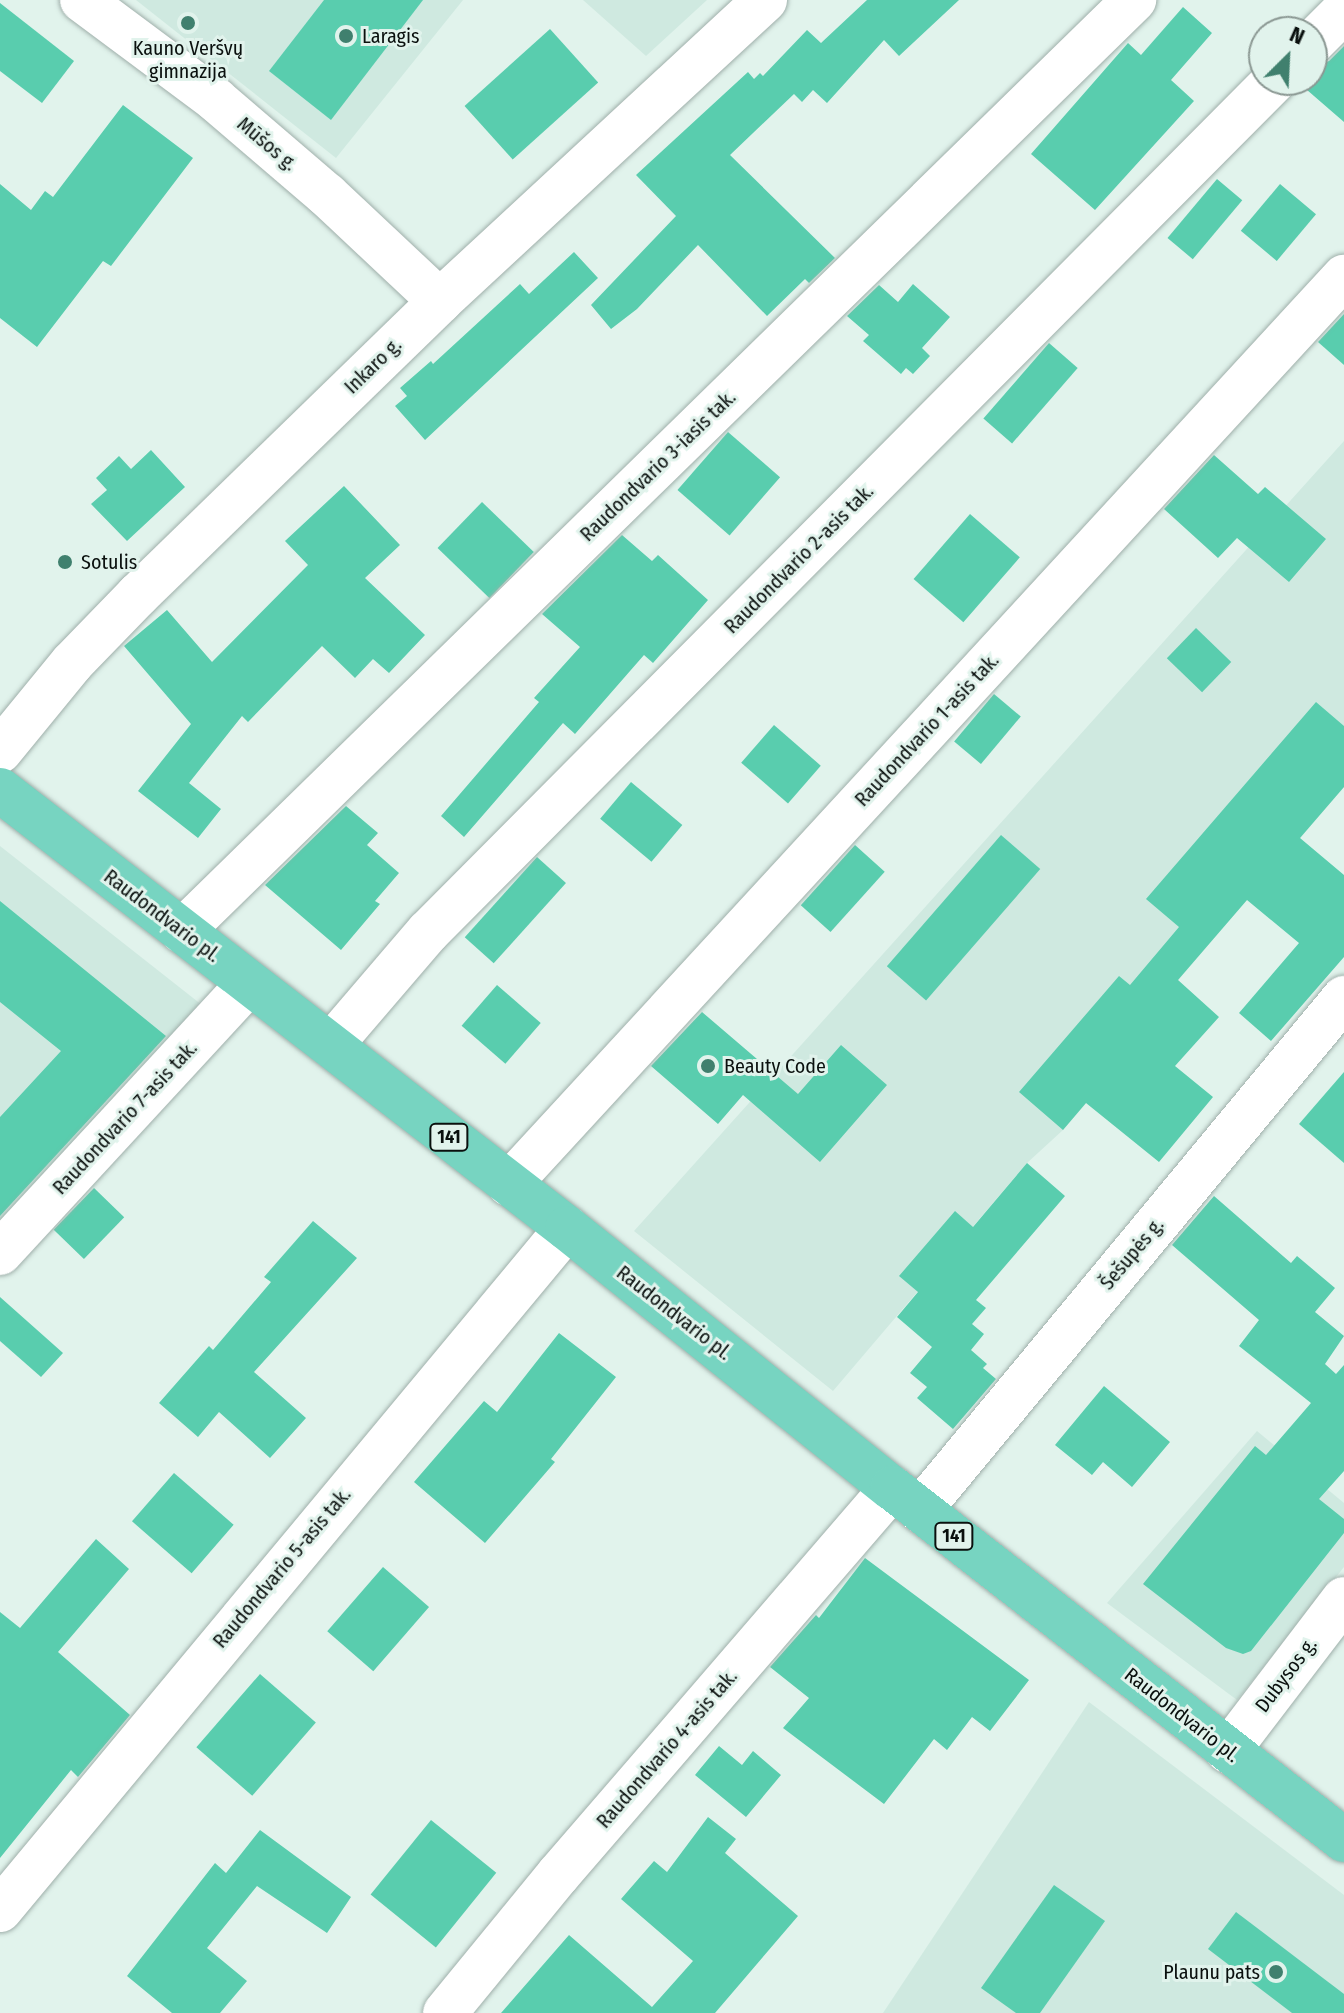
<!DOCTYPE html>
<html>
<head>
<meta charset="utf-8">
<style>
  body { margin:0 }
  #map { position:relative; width:1344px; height:2013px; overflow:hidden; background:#e1f3ec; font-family:"Fira Sans Condensed",sans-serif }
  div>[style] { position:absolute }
  .built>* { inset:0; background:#cfe9e0 }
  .building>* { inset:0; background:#59cdae; transform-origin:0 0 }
  .roads { filter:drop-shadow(0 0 2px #9fafaa) drop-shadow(0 0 2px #9fafaa) }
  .minor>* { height:44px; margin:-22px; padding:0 22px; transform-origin:22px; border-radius:22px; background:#fff }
  .major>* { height:44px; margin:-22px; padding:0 22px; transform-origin:22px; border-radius:22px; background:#77d4c1 }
  .dots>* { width:22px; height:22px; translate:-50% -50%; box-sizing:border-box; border:4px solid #e1f3ec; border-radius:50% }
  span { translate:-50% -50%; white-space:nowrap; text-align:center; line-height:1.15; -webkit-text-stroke:6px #e1f3ec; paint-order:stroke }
  .shield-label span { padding:2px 6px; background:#e1f3ec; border:2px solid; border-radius:6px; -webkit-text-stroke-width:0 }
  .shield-label { font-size:18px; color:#0a100e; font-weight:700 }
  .poi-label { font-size:20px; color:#0a100e }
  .left { translate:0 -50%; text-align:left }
  .right { translate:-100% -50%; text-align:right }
  .street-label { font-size:20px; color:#0a100e }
  .north { position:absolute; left:1248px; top:16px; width:80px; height:80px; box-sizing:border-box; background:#e1f3ec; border:2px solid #8b9893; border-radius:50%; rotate:24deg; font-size:22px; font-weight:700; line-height:32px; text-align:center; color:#0a100e }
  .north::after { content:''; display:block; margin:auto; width:28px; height:36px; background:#40806e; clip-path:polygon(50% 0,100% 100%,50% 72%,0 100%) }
</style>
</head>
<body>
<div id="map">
  <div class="built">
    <i style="clip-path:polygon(136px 0,463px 0,336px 158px)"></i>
    <i style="clip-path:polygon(583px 0,707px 0,646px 56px)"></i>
    <i style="clip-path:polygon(1344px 441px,1344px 787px,1156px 1006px,1164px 1013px,1063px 1130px,1027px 1163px,833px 1391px,634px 1231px)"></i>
    <i style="clip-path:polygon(0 846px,235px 1031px,0 1254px)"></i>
    <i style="clip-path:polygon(1257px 1431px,1344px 1503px,1344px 1567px,1237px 1700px,1107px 1603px)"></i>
    <i style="clip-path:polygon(1089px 1702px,1344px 1895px,1344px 2013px,883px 2013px)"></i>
  </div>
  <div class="building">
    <i style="clip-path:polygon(324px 0,423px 0,331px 120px,269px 71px)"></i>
    <i style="clip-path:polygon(867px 0,959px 0,899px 56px,884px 40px,827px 103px,813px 90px,802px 102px,794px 94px,730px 155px,835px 258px,809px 283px,805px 279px,767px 316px,698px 245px,637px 309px,611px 329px,591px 305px,676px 216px,636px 175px,748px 72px,754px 79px,760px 73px,763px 76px,807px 30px,821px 43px)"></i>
    <i style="clip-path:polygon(0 3px,74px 61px,42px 103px,0 71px)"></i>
    <i style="clip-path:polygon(1183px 7px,1212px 33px,1171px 80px,1194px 101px,1095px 210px,1031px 154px,1128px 43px,1141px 55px)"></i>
    <i style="left:550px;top:29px;width:72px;height:115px;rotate:48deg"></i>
    <i style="clip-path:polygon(1344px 46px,1344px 122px,1299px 83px,1312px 80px,1313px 67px,1329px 61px)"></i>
    <i style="clip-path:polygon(123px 105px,193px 158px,111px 266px,103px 261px,37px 347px,0 318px,0 184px,31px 210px,45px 191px,53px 197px)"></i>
    <i style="left:1217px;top:179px;width:33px;height:77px;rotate:40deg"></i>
    <i style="left:1280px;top:184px;width:47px;height:61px;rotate:40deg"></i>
    <i style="clip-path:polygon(574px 252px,598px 278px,425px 440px,395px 406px,407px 396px,400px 388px,431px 361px,433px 364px,520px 284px,529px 294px)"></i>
    <i style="clip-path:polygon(913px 284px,950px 317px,922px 348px,930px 356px,913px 374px,906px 368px,901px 374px,863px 341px,869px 335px,847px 316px,879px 285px,898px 302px)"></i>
    <i style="clip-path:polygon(1344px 314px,1344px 365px,1318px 342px)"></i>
    <i style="left:1049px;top:343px;width:38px;height:100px;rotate:41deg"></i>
    <i style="left:728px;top:432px;width:69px;height:77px;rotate:41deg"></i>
    <i style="clip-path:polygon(151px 450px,185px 487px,127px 541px,91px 504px,107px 490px,96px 478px,119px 456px,131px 469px)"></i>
    <i style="clip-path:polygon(1214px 455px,1258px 494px,1265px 487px,1326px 539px,1289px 582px,1237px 538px,1218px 558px,1164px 509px)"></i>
    <i style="clip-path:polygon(344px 486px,400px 545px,365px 578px,425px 635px,389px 673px,373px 659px,355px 678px,322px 646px,248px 722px,242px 716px,189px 783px,221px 809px,198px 838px,138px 791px,191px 724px,124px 646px,167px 610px,212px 662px,308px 565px,285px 541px)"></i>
    <i style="left:482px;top:502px;width:72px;height:64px;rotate:44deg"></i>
    <i style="left:970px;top:514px;width:66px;height:86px;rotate:41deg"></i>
    <i style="clip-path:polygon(622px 535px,652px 561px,658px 555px,708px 600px,653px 663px,644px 655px,575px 734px,563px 723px,464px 837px,441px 816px,539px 702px,534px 698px,580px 647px,542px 614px)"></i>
    <i style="left:1196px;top:628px;width:49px;height:42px;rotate:44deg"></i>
    <i style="left:994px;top:694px;width:35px;height:62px;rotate:40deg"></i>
    <i style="clip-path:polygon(1316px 702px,1344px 726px,1344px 787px,1300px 838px,1344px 875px,1344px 957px,1271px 1041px,1239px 1013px,1299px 943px,1247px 900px,1178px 980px,1219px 1017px,1175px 1066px,1213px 1097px,1159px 1162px,1086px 1103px,1063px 1130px,1019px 1092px,1119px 976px,1130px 985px,1179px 927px,1146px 899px)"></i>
    <i style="left:774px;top:725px;width:62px;height:50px;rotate:41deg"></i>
    <i style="left:631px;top:782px;width:67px;height:48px;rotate:40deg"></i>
    <i style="clip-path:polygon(346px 806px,378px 833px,367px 845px,399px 873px,375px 901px,380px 904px,341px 950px,265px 885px)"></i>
    <i style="left:1001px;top:835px;width:52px;height:174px;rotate:41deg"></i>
    <i style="left:855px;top:845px;width:40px;height:81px;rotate:42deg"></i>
    <i style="left:537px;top:857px;width:39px;height:108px;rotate:42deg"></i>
    <i style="clip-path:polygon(0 901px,166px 1036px,0 1216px,0 1117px,61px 1051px,0 1002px)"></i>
    <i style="left:497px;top:985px;width:58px;height:54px;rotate:41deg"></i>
    <i style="clip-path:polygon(702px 1012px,798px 1094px,841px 1045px,887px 1085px,820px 1162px,743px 1095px,718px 1124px,651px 1066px)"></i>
    <i style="clip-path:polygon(1344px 1072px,1344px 1163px,1299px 1124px)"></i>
    <i style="clip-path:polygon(1027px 1163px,1065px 1196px,976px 1300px,986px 1308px,972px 1324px,984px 1334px,971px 1350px,987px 1364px,983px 1368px,996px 1379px,953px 1429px,917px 1398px,927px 1387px,910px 1373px,932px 1347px,897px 1317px,918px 1292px,899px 1276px,955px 1211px,973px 1227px)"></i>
    <i style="left:94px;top:1188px;width:42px;height:58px;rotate:44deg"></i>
    <i style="clip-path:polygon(1214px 1196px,1291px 1263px,1297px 1256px,1335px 1288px,1315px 1312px,1344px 1336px,1325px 1364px,1336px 1374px,1344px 1365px,1344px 1471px,1319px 1499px,1344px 1519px,1344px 1533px,1251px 1651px,1243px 1654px,1226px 1648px,1143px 1584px,1255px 1446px,1266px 1455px,1311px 1403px,1239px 1346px,1259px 1320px,1172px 1245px)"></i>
    <i style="clip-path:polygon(313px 1221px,357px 1258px,254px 1372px,306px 1418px,270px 1458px,219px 1412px,198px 1437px,159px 1403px,209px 1346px,213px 1350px,271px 1282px,264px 1277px)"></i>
    <i style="clip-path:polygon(0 1297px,63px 1353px,41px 1377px,0 1341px)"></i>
    <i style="clip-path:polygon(559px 1333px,616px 1377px,551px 1459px,555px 1462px,485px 1543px,414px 1482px,484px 1401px,497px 1412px)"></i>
    <i style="clip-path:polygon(1104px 1386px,1170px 1442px,1132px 1487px,1103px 1462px,1092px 1475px,1055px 1445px)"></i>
    <i style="left:174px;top:1473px;width:79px;height:64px;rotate:41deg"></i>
    <i style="clip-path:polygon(96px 1539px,129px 1569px,58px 1652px,130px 1715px,78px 1777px,71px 1770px,0 1858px,0 1612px,20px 1628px)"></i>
    <i style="clip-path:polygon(865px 1558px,1029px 1680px,990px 1731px,972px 1717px,947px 1750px,934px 1739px,884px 1804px,783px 1728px,809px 1698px,770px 1667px,816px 1615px,819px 1618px)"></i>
    <i style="left:383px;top:1567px;width:61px;height:85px;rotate:41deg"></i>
    <i style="left:260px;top:1674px;width:74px;height:97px;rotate:41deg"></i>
    <i style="clip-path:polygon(719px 1746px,742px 1765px,753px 1751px,781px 1775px,746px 1817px,695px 1775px)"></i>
    <i style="clip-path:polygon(708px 1817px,736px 1839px,725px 1853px,798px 1916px,715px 2013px,501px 2013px,569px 1935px,652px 2007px,693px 1961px,621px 1899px,654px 1861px,667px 1872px)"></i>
    <i style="left:431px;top:1820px;width:84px;height:96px;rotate:39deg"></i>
    <i style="clip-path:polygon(260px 1830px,351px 1897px,327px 1933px,257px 1886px,207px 1948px,247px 1981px,220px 2013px,172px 2013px,127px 1976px,215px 1863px,226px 1873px)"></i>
    <i style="clip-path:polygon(1054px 1885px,1105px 1921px,1040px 2013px,1016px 2013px,981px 1988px)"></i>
    <i style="clip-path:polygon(1236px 1912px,1344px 1994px,1344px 2013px,1292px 2013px,1208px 1949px)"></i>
  </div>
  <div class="roads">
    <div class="minor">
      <i style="left:82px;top:0;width:167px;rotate:36.7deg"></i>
      <i style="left:216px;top:100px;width:146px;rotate:40.6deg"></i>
      <i style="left:327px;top:195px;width:155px;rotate:43.2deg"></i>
      <i style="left:1312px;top:43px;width:45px;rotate:-45deg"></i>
      <i style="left:0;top:751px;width:114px;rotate:-50.7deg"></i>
      <i style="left:72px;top:663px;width:95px;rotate:-45.9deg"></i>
      <i style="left:138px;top:595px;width:421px;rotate:-44.2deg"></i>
      <i style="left:440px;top:301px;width:443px;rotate:-42.8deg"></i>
      <i style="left:182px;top:931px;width:1332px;rotate:-44.36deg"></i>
      <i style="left:331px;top:1045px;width:149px;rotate:-49.4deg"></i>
      <i style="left:428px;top:932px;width:1201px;rotate:-45.17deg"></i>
      <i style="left:509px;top:1184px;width:1233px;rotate:-47.37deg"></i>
      <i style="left:0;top:1253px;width:367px;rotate:-47.3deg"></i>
      <i style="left:920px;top:1510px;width:665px;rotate:-50.37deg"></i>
      <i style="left:1228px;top:1751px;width:191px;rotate:-52.7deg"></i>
      <i style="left:0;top:1910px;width:887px;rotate:-50.26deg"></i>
      <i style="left:445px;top:2013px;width:178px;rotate:-50.7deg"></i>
      <i style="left:558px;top:1875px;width:511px;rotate:-49.2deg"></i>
    </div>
    <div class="major">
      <i style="left:0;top:790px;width:716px;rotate:37.69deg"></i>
      <i style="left:567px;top:1228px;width:416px;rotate:38.7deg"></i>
      <i style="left:892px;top:1488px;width:573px;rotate:37.91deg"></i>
    </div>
  </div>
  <div class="dots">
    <i style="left:188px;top:23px;background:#40806e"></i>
    <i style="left:346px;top:36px;background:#40806e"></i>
    <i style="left:65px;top:562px;background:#40806e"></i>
    <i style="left:708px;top:1066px;background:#40806e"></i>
    <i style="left:1276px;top:1972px;background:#40806e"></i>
  </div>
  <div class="shield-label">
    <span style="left:449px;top:1137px">141</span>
    <span style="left:954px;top:1536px">141</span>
  </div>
  <div class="poi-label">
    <span class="left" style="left:362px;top:36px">Laragis</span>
    <span style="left:188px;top:60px">Kauno Veršvų<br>gimnazija</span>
    <span class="left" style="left:81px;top:562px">Sotulis</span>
    <span class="left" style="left:724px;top:1066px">Beauty Code</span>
    <span class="right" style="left:1260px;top:1972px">Plaunu pats</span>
  </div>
  <div class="street-label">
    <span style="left:267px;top:144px;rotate:40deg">Mūšos g.</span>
    <span style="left:373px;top:366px;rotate:-44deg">Inkaro g.</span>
    <span style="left:658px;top:466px;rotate:-44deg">Raudondvario 3-iasis tak.</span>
    <span style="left:799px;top:559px;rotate:-45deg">Raudondvario 2-asis tak.</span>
    <span style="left:927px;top:730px;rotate:-47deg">Raudondvario 1-asis tak.</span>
    <span style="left:162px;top:916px;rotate:37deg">Raudondvario pl.</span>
    <span style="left:125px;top:1118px;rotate:-47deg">Raudondvario 7-asis tak.</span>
    <span style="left:1132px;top:1254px;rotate:-50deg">Šešupės g.</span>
    <span style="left:674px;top:1313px;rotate:38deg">Raudondvario pl.</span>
    <span style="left:282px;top:1568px;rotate:-50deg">Raudondvario 5-asis tak.</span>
    <span style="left:1286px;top:1675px;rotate:-53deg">Dubysos g.</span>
    <span style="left:1182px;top:1715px;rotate:38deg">Raudondvario pl.</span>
    <span style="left:667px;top:1749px;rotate:-49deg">Raudondvario 4-asis tak.</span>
  </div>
  <div class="north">N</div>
</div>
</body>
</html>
